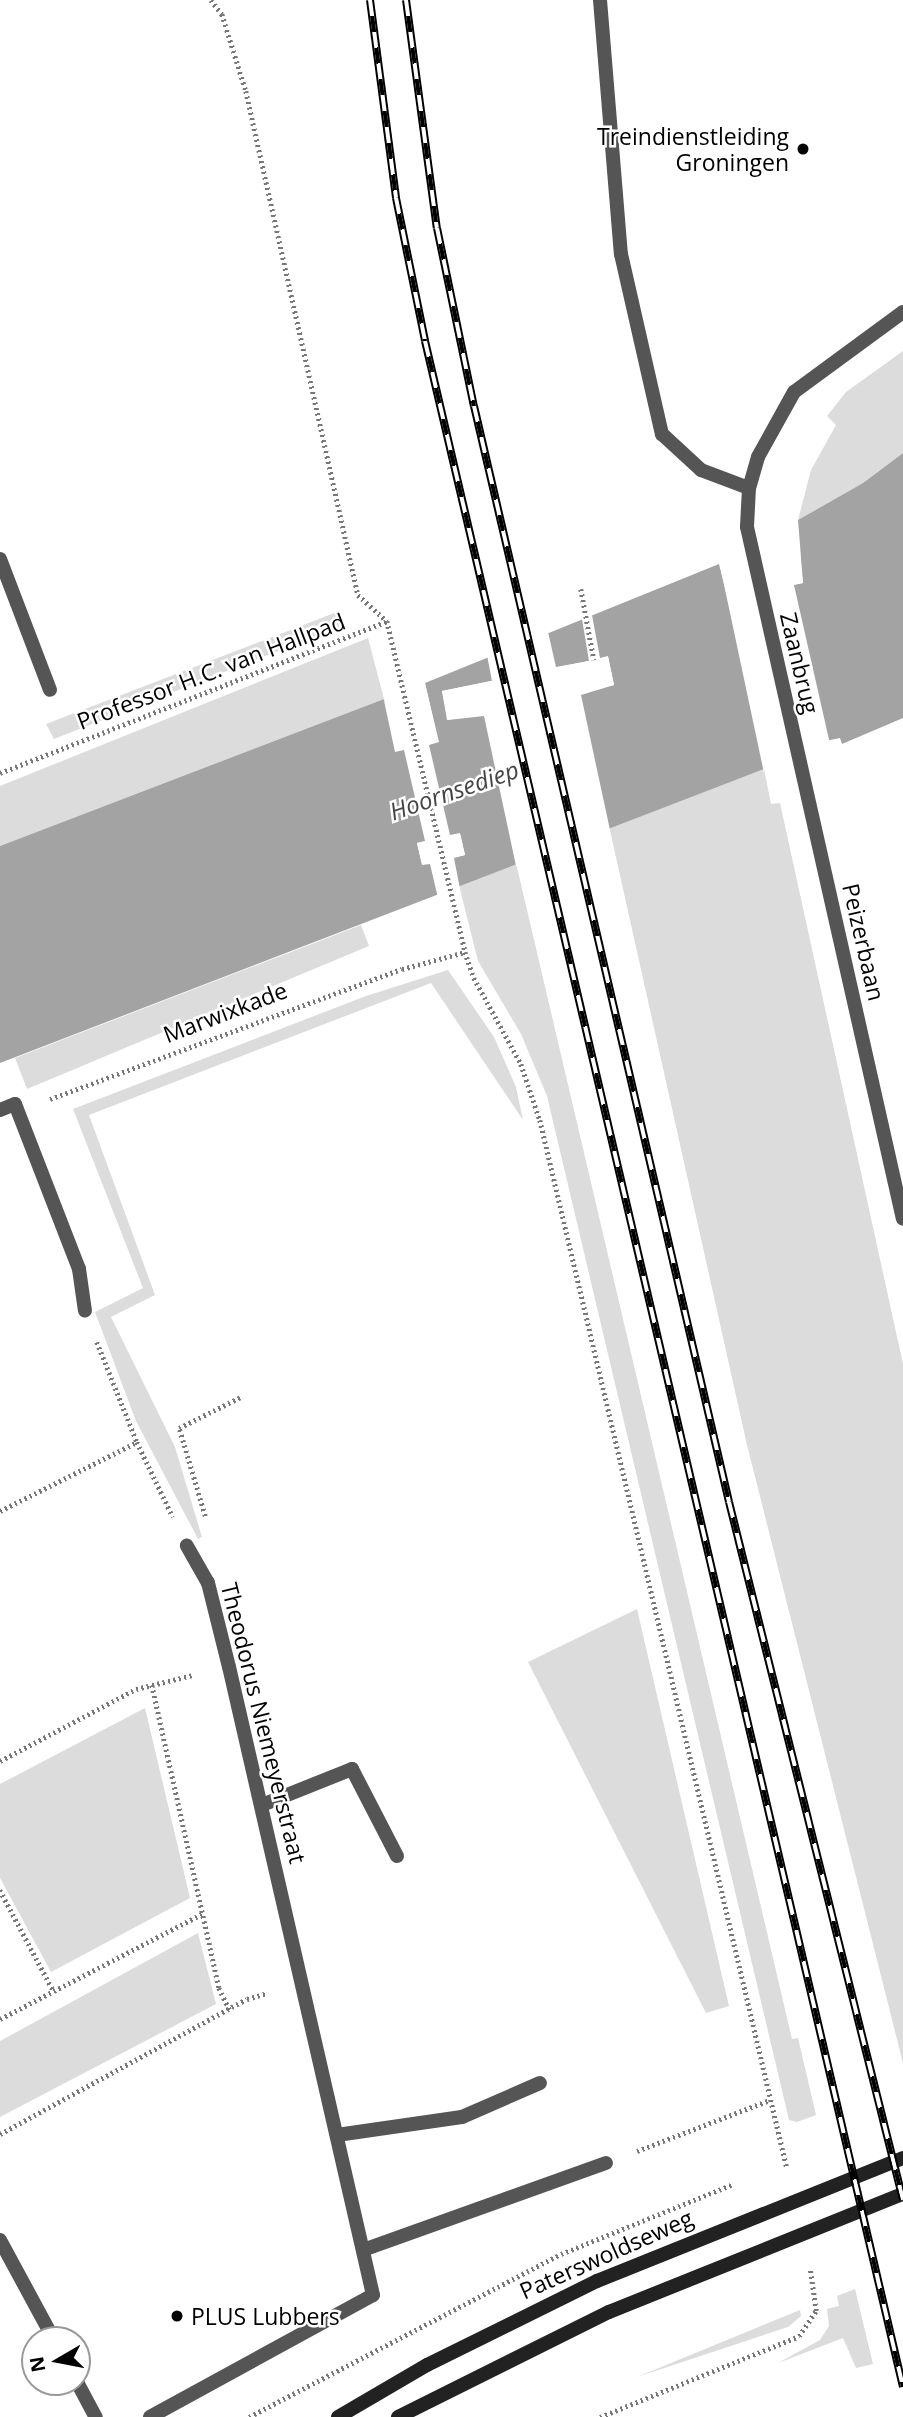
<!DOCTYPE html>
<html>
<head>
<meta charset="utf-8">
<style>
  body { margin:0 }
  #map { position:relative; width:903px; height:2417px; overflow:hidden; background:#fff; font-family:"Open Sans",sans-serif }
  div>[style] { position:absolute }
  .green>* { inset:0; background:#dcdcdc }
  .water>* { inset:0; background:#a3a3a3 }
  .pier>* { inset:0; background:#fff }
  .path>* { height:4.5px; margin-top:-2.25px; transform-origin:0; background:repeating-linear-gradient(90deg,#777 0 2px,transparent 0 5.5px) }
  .service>* { height:14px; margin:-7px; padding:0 7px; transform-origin:7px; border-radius:7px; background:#555 }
  .minor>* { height:14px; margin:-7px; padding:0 7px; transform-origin:7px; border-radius:7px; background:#555 }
  .secondary>* { height:14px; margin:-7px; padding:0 7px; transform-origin:7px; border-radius:7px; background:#222 }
  .rail>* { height:8px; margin-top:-4px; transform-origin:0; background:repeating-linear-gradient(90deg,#fff 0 16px,#000 0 32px); box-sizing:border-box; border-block:2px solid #000 }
  .dots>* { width:19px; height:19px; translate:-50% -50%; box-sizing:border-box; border:4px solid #fff; border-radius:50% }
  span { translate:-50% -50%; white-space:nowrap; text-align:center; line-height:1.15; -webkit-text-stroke:5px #fff; paint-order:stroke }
  .poi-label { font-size:23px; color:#000 }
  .right { translate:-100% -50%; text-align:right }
  .left { translate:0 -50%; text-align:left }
  .street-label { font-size:23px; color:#000 }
  .water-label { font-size:24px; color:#444; font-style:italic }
  .north { position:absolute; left:21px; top:2326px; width:70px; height:70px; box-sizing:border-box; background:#fff; border:2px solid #999; border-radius:50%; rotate:260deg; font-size:19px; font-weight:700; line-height:28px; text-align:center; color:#000 }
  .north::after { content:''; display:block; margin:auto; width:24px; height:32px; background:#000; clip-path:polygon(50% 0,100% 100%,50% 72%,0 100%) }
</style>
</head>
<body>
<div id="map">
  <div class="green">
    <i style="clip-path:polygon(903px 351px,903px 453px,863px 483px,798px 520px,811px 470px,836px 425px,827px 416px,846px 392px)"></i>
    <i style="clip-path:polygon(337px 612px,339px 627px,54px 739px,46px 724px)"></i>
    <i style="clip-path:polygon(368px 638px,384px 699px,0 846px,0 786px)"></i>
    <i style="clip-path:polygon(764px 769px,771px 804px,780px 803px,903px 1364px,903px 2063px,747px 1445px,609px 826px)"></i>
    <i style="clip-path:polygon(516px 863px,792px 2039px,798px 2038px,816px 2115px,797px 2122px,789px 2120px,547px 1096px,521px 1034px,478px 961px,459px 885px)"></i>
    <i style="clip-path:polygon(361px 925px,369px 946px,27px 1089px,15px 1058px)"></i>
    <i style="clip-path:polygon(448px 970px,494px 1037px,516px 1087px,523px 1120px,431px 983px,89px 1115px,155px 1295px,111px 1317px,175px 1447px,202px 1537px,198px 1539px,136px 1421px,95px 1312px,143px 1288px,73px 1109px,366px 996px)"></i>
    <i style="clip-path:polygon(637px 1609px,729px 2006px,706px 2013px,528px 1662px)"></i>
    <i style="clip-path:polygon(145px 1708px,190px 1898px,51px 1972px,0 1878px,0 1784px)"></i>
    <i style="clip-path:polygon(198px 1933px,216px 2004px,0 2117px,0 2041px)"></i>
    <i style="clip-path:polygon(855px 2289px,873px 2364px,856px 2368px,843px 2338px,778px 2363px,820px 2340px,829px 2326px,827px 2309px,839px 2306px,837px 2296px)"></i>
    <i style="clip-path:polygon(800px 2310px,801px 2316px,788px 2327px,637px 2377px)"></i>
  </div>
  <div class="water">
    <i style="clip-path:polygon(evenodd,903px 453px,903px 718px,842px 744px,840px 738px,761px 754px,764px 769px,0 1063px,0 846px,384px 699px,396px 751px,438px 741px,425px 683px,719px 564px,727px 596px,803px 583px,798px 520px,863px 483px,903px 453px,608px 657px,614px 685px,447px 720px,442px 691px,608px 657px,903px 453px,460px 834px,465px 855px,422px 864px,417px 843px,460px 834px)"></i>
  </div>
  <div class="pier">
    <i style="clip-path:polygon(796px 529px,803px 583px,794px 585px,830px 744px,764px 757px,764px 773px,719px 561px,729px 592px,799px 580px,793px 535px)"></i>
    <i style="clip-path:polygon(evenodd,592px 615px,600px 658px,608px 656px,614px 685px,581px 695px,610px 830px,516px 866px,484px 716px,448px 720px,442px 691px,492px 681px,487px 655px,548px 632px,556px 667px,589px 661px,582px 619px,592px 615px,606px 661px,610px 683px,450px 716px,446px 694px,606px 661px)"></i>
    <i style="clip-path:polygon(evenodd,424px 679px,439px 742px,429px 745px,450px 835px,460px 833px,465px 855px,454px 858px,460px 889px,438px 898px,430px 864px,422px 865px,417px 843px,425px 841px,404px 750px,395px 752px,383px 696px,398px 747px,434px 739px,424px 679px,458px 837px,461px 852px,425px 861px,421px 846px,458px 837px)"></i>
  </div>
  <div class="path">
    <i style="left:211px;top:0;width:18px;rotate:52deg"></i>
    <i style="left:222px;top:14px;width:81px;rotate:72.7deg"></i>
    <i style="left:246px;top:91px;width:516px;rotate:77.47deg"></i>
    <i style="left:358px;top:595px;width:39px;rotate:42deg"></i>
    <i style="left:581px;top:589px;width:72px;rotate:79.6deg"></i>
    <i style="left:387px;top:621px;width:340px;rotate:76.7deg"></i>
    <i style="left:465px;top:952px;width:28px;rotate:71deg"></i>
    <i style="left:474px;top:978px;width:98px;rotate:61.3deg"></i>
    <i style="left:521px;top:1064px;width:59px;rotate:71.3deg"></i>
    <i style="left:540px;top:1120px;width:1077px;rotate:76.74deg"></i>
    <i style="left:0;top:773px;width:416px;rotate:-21.4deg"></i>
    <i style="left:50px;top:1099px;width:375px;rotate:-20.3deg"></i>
    <i style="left:402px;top:969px;width:65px;rotate:-15.1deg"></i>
    <i style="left:97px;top:1342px;width:108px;rotate:68.2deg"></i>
    <i style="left:137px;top:1442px;width:83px;rotate:64.4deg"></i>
    <i style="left:0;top:1511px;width:153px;rotate:-26.7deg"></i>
    <i style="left:205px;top:1516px;width:92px;rotate:-106.5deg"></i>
    <i style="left:179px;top:1428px;width:69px;rotate:-26.6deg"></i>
    <i style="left:152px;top:1685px;width:310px;rotate:77.5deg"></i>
    <i style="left:219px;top:1988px;width:25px;rotate:64deg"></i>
    <i style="left:0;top:1761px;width:154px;rotate:-27.9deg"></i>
    <i style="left:136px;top:1689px;width:59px;rotate:-13.8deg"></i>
    <i style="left:0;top:1890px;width:113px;rotate:62.1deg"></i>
    <i style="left:0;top:2019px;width:228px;rotate:-27.5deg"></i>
    <i style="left:0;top:2134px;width:281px;rotate:-28.7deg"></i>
    <i style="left:247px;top:1999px;width:22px;rotate:-16deg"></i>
    <i style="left:637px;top:2151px;width:142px;rotate:-21deg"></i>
    <i style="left:249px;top:2417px;width:352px;rotate:-27.6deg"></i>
    <i style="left:561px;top:2254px;width:186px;rotate:-22.1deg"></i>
    <i style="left:600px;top:2417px;width:215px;rotate:-22.1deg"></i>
    <i style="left:799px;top:2336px;width:30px;rotate:-56deg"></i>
    <i style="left:816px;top:2311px;width:42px;rotate:-98.1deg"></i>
  </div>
  <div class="service">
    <i style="left:600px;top:0;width:255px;rotate:85.3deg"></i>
    <i style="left:621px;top:254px;width:185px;rotate:77.2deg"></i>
    <i style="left:662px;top:434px;width:53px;rotate:42.7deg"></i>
    <i style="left:701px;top:470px;width:51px;rotate:20.6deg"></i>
    <i style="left:903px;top:312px;width:135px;rotate:143.7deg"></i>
    <i style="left:794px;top:392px;width:74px;rotate:119deg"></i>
    <i style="left:758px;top:457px;width:32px;rotate:106deg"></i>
    <i style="left:749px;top:488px;width:39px;rotate:93deg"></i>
    <i style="left:747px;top:527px;width:709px;rotate:77.3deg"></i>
    <i style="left:0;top:559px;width:140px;rotate:69.1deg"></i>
    <i style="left:262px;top:1805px;width:97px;rotate:-21.8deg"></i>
    <i style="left:352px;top:1769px;width:98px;rotate:62.7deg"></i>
    <i style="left:337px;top:2135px;width:126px;rotate:-8.2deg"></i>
    <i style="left:462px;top:2117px;width:85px;rotate:-23.6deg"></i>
    <i style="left:363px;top:2250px;width:258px;rotate:-19.7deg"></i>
  </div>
  <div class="minor">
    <i style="left:0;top:1110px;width:16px;rotate:-22deg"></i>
    <i style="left:15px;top:1104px;width:177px;rotate:68.8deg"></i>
    <i style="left:79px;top:1269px;width:42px;rotate:81.9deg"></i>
    <i style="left:0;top:2240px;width:114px;rotate:61.6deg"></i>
    <i style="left:77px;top:2382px;width:40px;rotate:62deg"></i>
    <i style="left:150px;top:2417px;width:254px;rotate:-28.7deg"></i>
    <i style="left:373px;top:2295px;width:644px;rotate:-102.91deg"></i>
    <i style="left:229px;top:1667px;width:87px;rotate:-104deg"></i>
    <i style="left:208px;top:1583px;width:43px;rotate:-119.6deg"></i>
  </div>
  <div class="secondary">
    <i style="left:338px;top:2417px;width:103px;rotate:-30.3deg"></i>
    <i style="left:427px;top:2365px;width:190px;rotate:-26.3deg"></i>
    <i style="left:597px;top:2281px;width:330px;rotate:-21.9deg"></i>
    <i style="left:398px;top:2417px;width:236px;rotate:-26.5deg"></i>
    <i style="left:609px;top:2312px;width:317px;rotate:-21.9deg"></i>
  </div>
  <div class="rail">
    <i style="left:370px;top:0;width:200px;rotate:82.5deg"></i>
    <i style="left:396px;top:198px;width:146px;rotate:78.5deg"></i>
    <i style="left:425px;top:341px;width:2101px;rotate:76.85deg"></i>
    <i style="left:406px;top:0;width:230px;rotate:82.3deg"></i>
    <i style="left:437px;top:228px;width:182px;rotate:78.3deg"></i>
    <i style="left:474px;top:406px;width:1125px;rotate:76.9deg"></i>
    <i style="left:729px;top:1502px;width:719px;rotate:76deg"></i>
  </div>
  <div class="dots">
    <i style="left:803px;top:149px;background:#000"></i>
    <i style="left:177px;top:2316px;background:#000"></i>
  </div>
  <div class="poi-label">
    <span class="right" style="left:789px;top:149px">Treindienstleiding<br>Groningen</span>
    <span class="left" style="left:191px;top:2316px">PLUS Lubbers</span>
  </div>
  <div class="street-label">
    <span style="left:800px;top:663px;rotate:77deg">Zaanbrug</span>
    <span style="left:211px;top:671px;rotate:-21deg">Professor H.C. van Hallpad</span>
    <span style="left:864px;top:942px;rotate:77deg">Peizerbaan</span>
    <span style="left:225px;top:1012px;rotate:-21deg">Marwixkade</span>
    <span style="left:264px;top:1723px;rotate:76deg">Theodorus Niemeyerstraat</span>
    <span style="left:606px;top:2254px;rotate:-24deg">Paterswoldseweg</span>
  </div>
  <div class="water-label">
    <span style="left:454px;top:790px;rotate:-19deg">Hoornsediep</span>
  </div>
  <div class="north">N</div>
</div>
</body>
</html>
